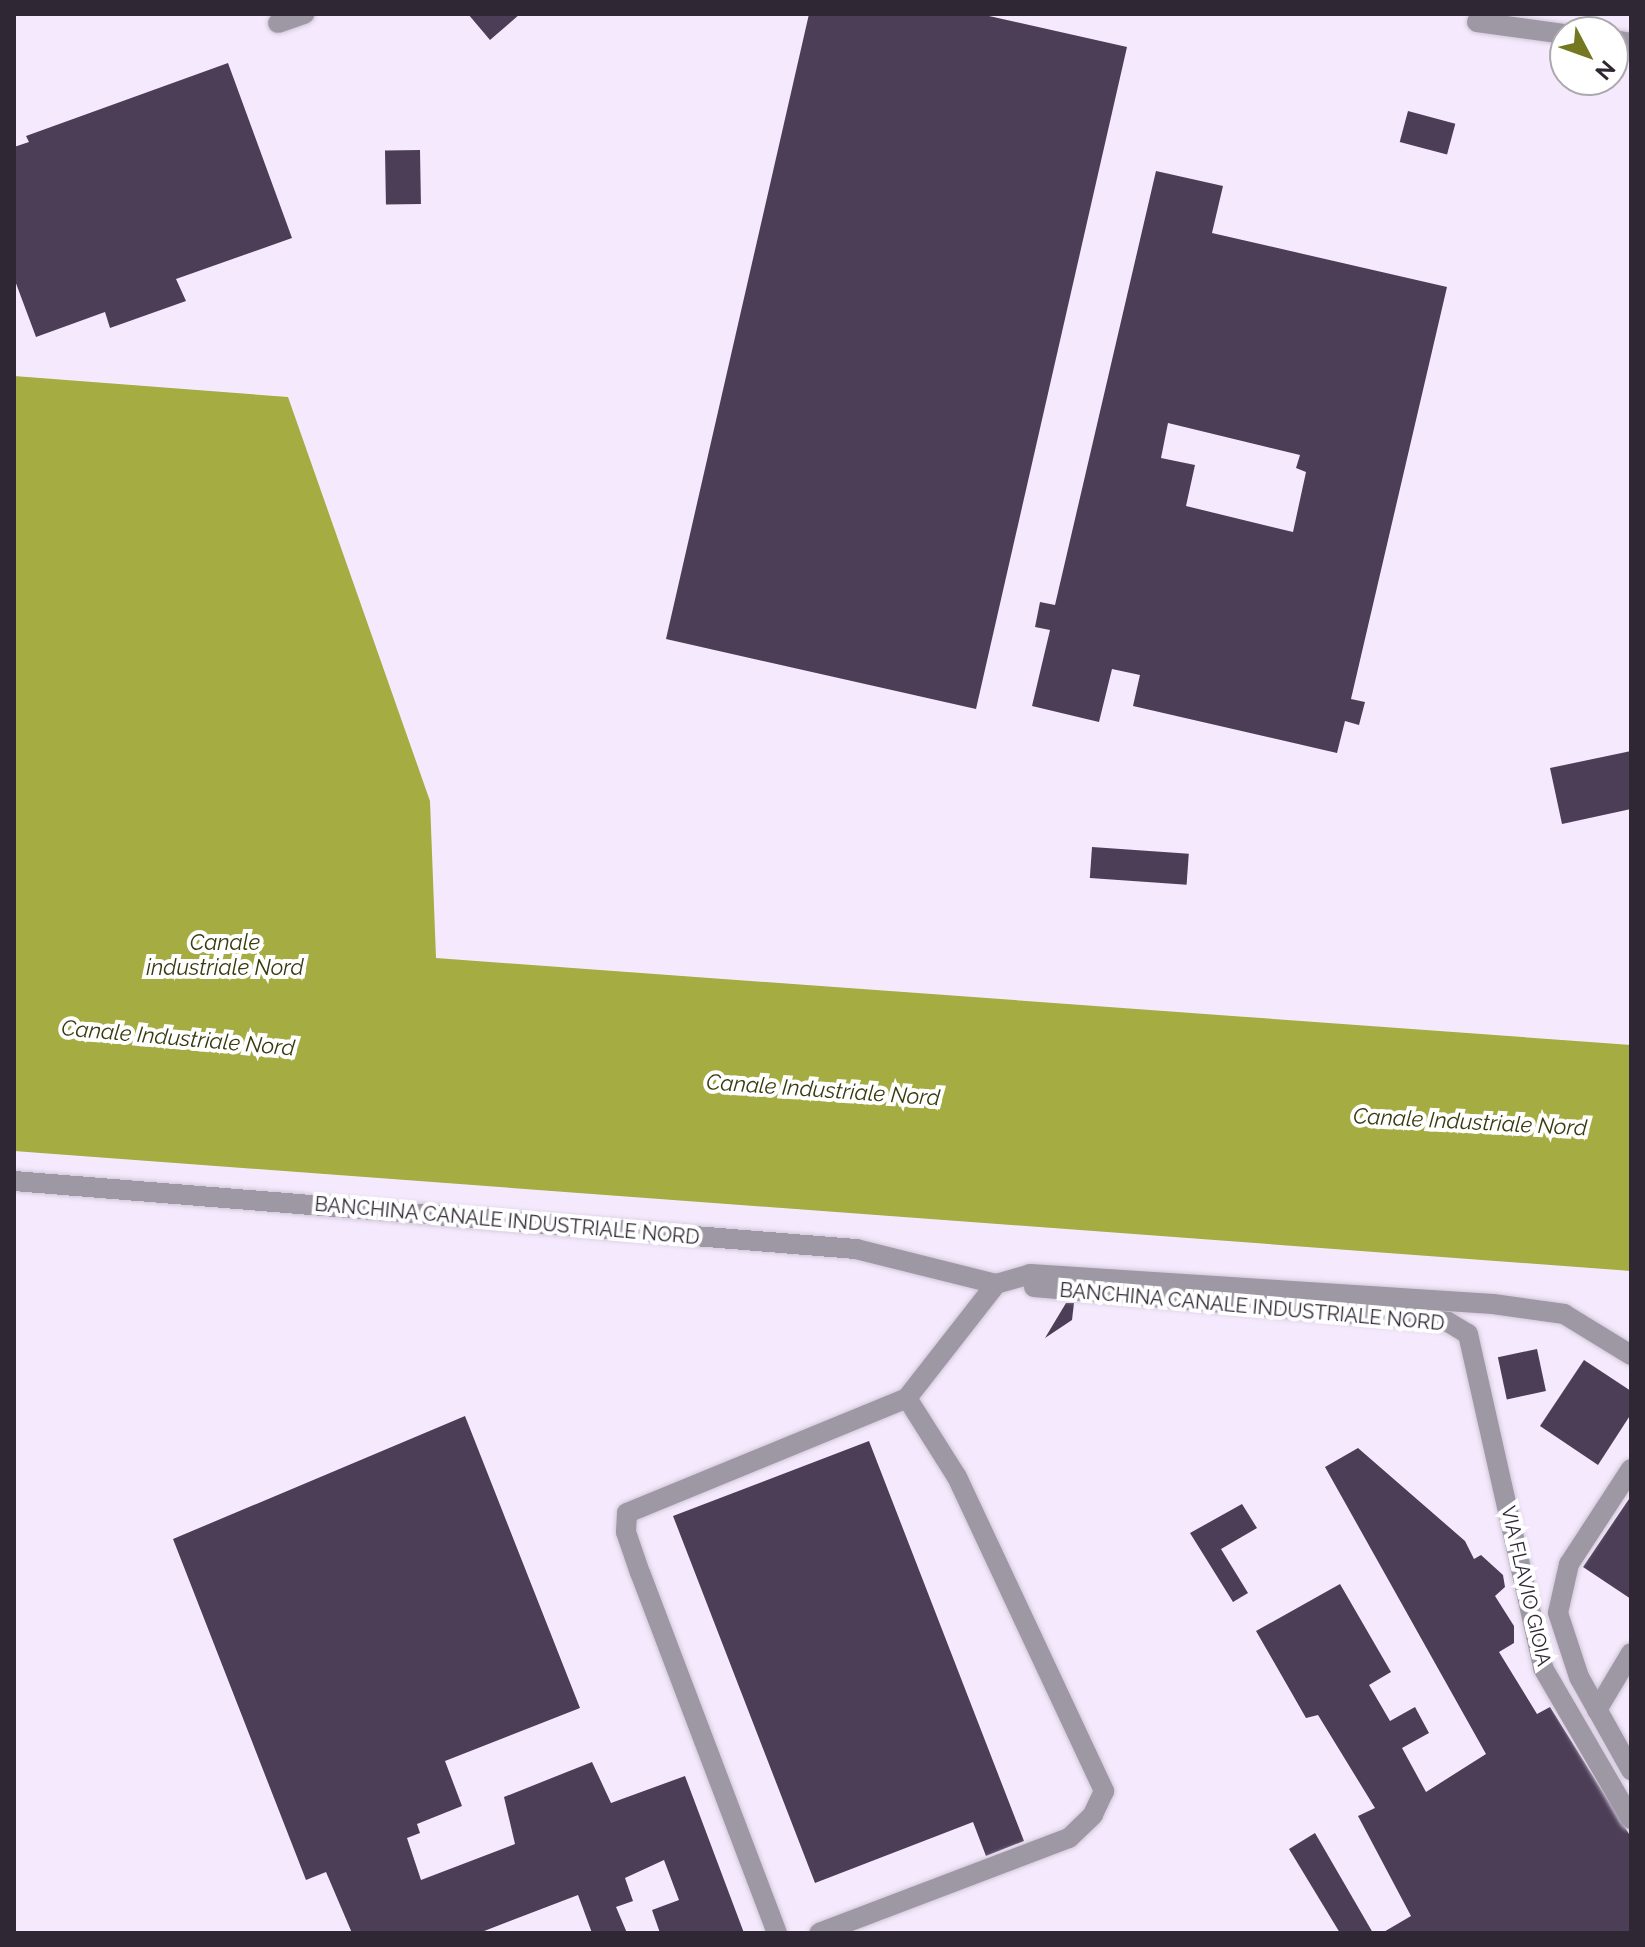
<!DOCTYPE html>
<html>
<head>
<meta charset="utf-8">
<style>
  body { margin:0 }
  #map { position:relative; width:1645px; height:1947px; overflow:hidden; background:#f5eafd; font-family:Raleway,sans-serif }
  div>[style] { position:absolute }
  .water>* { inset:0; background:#a5ac41 }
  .building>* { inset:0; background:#4d3e58; transform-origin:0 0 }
  .roads { filter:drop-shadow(0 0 2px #d1c7d9) drop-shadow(0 0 2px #d1c7d9) }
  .minor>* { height:20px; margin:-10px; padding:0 10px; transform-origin:10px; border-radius:10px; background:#9e97a4 }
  span { translate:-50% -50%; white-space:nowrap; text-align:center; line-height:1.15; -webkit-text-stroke:8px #fff; paint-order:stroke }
  .street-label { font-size:20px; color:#2f2834 }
  .water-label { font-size:22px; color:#393b0f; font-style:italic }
  .frame { position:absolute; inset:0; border:16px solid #2f2834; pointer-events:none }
  .north { position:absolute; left:1549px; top:16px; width:80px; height:80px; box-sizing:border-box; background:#fff; border:2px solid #aca9ae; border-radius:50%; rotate:131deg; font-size:22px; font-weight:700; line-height:32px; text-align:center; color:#2f2834 }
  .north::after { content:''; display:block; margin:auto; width:28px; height:36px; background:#737821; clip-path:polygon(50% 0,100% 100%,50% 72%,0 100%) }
</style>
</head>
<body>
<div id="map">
  <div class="water">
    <i style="clip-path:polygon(14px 376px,288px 397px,430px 801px,436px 958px,1631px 1045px,1631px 1271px,14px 1151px)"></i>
  </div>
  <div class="building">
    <i style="clip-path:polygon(468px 14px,520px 14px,490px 40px)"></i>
    <i style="clip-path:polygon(809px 14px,980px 14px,1127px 47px,976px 709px,666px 639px)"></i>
    <i style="clip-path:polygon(228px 63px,292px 238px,176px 279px,186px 301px,110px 328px,105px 312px,36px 337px,14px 278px,14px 147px,29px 142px,26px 136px)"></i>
    <i style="left:1408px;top:111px;width:49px;height:32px;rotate:15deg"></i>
    <i style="left:420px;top:150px;width:54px;height:35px;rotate:89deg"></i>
    <i style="clip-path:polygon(evenodd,1156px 171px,1223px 186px,1212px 233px,1447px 287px,1351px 699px,1365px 702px,1359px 725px,1345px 721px,1337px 753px,1133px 706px,1140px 675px,1112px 669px,1099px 722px,1032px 706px,1050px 630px,1035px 627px,1040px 602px,1055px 605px,1156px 171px,1168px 423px,1300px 455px,1296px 468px,1306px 472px,1293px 532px,1186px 506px,1195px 465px,1161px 458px,1168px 423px)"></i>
    <i style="clip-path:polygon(1631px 751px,1631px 809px,1562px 824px,1550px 768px)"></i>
    <i style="left:1092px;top:847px;width:97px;height:31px;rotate:4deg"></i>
    <i style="clip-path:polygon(1066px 1303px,1074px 1303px,1072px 1320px,1045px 1338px)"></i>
    <i style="left:1537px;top:1349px;width:43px;height:40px;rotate:78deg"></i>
    <i style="clip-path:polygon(1584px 1360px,1631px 1391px,1631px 1414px,1598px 1465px,1540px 1426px)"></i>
    <i style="clip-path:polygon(465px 1416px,580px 1708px,445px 1761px,462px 1806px,417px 1824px,420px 1833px,407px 1838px,421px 1880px,515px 1844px,504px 1797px,592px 1762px,611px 1803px,685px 1776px,744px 1933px,660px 1933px,652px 1910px,679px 1900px,664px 1860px,625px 1878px,633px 1901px,616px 1907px,627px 1933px,592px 1933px,578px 1895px,479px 1933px,352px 1933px,326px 1872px,306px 1880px,173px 1539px)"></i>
    <i style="clip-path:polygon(869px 1441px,1024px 1841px,986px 1856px,973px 1822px,815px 1883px,673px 1516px)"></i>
    <i style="clip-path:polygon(1358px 1448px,1465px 1541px,1474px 1559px,1481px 1555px,1503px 1575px,1505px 1587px,1495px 1596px,1514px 1626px,1514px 1643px,1499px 1652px,1537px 1714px,1550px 1707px,1631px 1837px,1631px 1933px,1382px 1933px,1411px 1916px,1358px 1816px,1375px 1808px,1318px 1715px,1306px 1718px,1256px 1631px,1340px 1584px,1391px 1672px,1369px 1685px,1390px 1721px,1415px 1707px,1429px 1733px,1402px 1748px,1426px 1792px,1486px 1754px,1325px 1467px)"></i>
    <i style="clip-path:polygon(1631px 1496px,1631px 1599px,1583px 1567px)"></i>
    <i style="clip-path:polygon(1242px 1504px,1257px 1528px,1221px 1549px,1248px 1593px,1233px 1602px,1190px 1533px)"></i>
    <i style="clip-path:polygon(1315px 1833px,1373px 1933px,1340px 1933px,1289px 1849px)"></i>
  </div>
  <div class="roads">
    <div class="minor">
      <i style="left:1477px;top:22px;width:89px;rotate:7.8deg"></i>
      <i style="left:278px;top:23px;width:28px;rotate:-19deg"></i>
      <i style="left:1613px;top:40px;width:18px;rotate:9deg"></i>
      <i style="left:14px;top:1181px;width:845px;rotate:4.62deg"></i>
      <i style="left:856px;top:1249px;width:144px;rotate:14deg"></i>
      <i style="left:1034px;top:1287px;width:415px;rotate:4.8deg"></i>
      <i style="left:1448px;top:1322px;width:23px;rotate:31deg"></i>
      <i style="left:1468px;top:1334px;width:342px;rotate:77.3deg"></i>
      <i style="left:1543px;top:1668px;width:175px;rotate:59.8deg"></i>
      <i style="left:907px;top:1398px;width:145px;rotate:-52deg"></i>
      <i style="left:996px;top:1284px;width:35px;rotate:-16deg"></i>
      <i style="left:1030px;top:1274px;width:464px;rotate:3.7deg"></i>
      <i style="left:1493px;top:1304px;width:72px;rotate:8deg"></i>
      <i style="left:1564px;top:1314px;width:79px;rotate:31.5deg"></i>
      <i style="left:1631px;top:1469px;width:113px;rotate:123.1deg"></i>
      <i style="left:1569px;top:1564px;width:50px;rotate:102.7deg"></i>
      <i style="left:1558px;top:1613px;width:67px;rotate:71.8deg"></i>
      <i style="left:1579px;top:1677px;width:107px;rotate:60.8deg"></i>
      <i style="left:1597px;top:1710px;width:66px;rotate:-59.2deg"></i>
      <i style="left:777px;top:1933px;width:385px;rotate:-110.8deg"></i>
      <i style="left:640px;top:1573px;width:43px;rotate:-108.9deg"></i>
      <i style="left:626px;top:1532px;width:19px;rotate:-87deg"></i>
      <i style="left:627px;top:1513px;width:303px;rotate:-22.3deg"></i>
      <i style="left:907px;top:1398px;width:93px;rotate:57.7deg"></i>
      <i style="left:957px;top:1477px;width:347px;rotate:64.9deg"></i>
      <i style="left:1104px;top:1791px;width:26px;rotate:115deg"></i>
      <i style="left:1093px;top:1815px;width:33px;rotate:136deg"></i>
      <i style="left:1069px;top:1838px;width:267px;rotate:159.2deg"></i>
    </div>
  </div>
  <div class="street-label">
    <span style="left:507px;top:1221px;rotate:5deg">BANCHINA CANALE INDUSTRIALE NORD</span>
    <span style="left:1252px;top:1307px;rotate:5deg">BANCHINA CANALE INDUSTRIALE NORD</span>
    <span style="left:1526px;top:1586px;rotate:77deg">VIA FLAVIO GIOIA</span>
  </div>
  <div class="water-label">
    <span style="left:225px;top:955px">Canale<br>industriale Nord</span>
    <span style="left:178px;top:1038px;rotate:5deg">Canale Industriale Nord</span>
    <span style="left:823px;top:1090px;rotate:4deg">Canale Industriale Nord</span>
    <span style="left:1470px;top:1122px;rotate:3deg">Canale Industriale Nord</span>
  </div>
  <div class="frame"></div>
  <div class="north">N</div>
</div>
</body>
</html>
